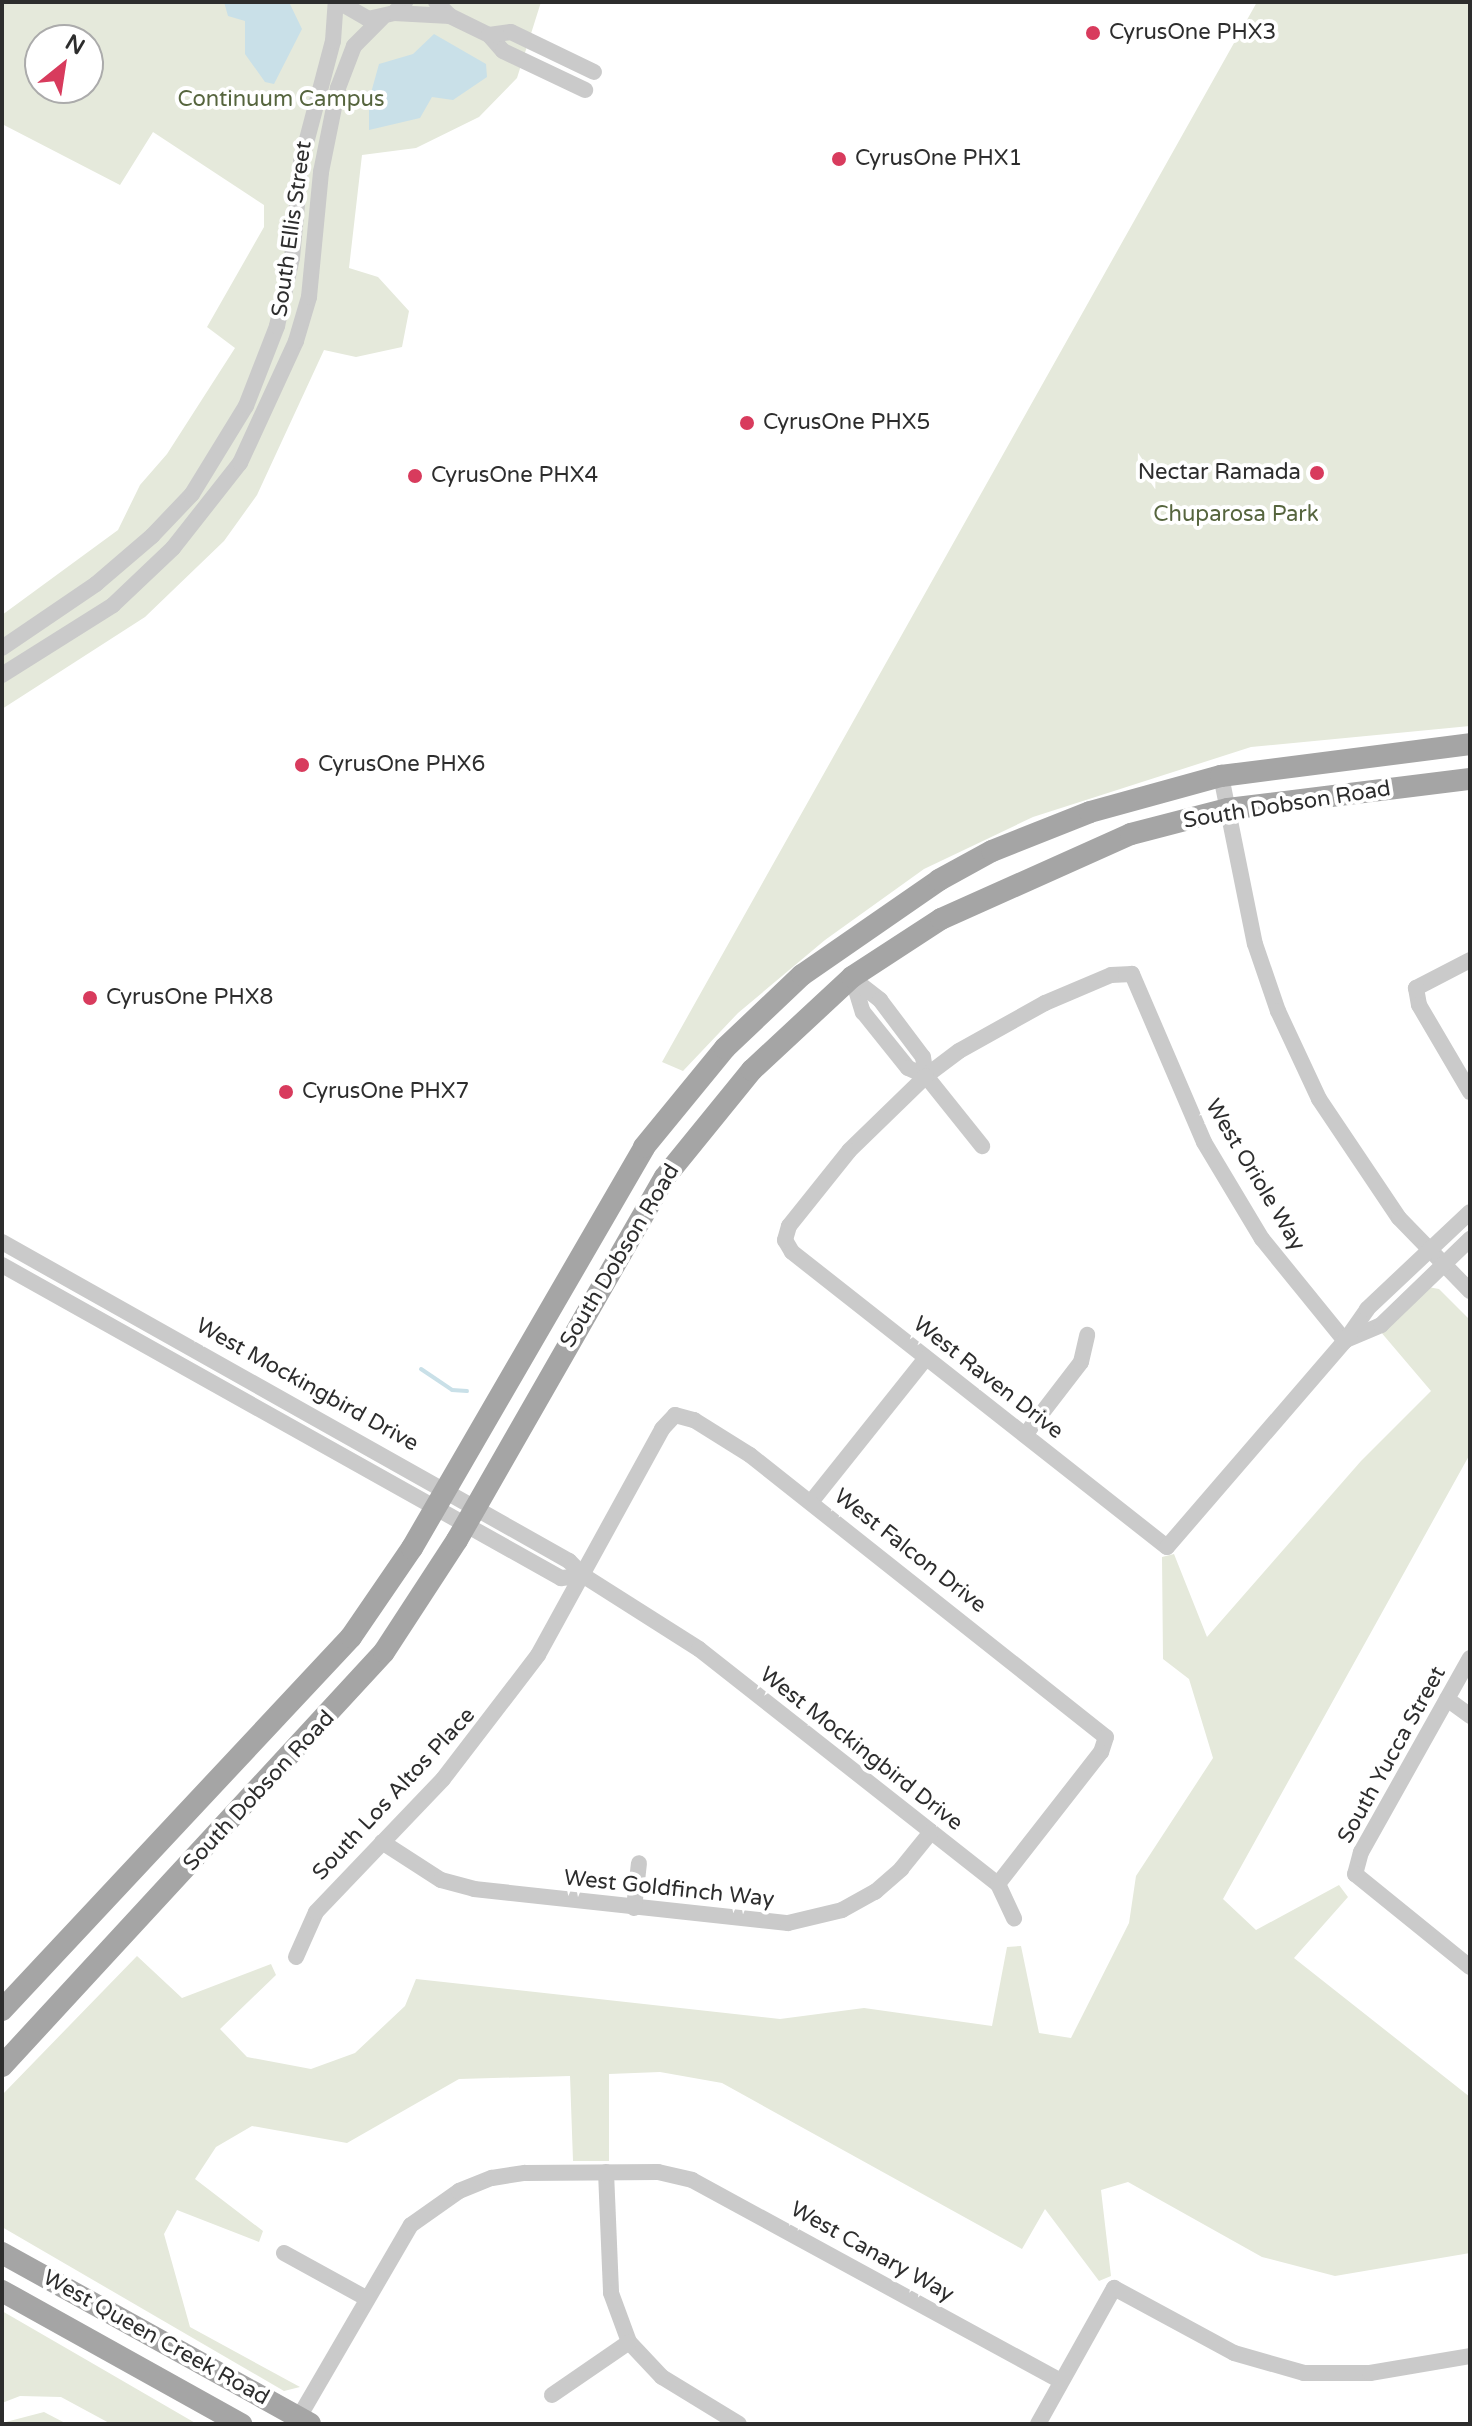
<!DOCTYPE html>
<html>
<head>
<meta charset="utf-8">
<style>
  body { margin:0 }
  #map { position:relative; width:1472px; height:2426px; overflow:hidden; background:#fff; font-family:"Varela Round",sans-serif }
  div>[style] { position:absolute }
  .green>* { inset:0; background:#e5e9db }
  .water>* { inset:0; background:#c9e0e8 }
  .stream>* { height:4px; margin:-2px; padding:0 2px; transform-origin:2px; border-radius:2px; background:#c9e0e8 }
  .minor>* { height:16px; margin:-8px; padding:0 8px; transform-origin:8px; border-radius:8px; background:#cacaca }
  .major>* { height:22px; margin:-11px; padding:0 11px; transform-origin:11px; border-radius:11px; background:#a5a5a5 }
  .dots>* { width:22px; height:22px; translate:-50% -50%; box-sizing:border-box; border:4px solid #fff; border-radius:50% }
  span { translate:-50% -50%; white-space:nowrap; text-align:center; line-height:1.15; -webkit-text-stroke:8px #fff; paint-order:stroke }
  .poi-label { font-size:22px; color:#2d2d2d }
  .left { translate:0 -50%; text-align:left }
  .right { translate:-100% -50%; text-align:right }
  .park-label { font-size:22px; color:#56653e }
  .street-label { font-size:22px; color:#2d2d2d }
  .frame { position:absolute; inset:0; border:4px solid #2d2d2d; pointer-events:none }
  .north { position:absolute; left:24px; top:24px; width:80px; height:80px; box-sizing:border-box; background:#fff; border:2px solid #ababab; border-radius:50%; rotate:30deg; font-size:22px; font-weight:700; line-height:32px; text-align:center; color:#2d2d2d }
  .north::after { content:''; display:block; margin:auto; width:28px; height:36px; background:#d83b5d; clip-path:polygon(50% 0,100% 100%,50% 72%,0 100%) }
</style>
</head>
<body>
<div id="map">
  <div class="green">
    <i style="clip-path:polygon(evenodd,2px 2px,541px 2px,517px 78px,479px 117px,416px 148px,362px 155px,349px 268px,378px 277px,409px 311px,402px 347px,356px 357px,324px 350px,257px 495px,224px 541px,145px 617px,2px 709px,2px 615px,118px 530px,140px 485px,167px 454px,235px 348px,207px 327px,264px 227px,264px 205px,153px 132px,120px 185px,2px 124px,2px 2px,40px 40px,88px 40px,88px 88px,40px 88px,40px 40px)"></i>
    <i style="clip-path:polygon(1257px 2px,1470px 2px,1470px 726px,1251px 747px,1033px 817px,924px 869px,825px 940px,738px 1013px,683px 1071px,662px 1062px)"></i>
    <i style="clip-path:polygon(1428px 1287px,1439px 1289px,1470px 1320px,1470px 1454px,1223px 1899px,1256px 1930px,1339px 1885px,1348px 1897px,1294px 1958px,1470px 2097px,1470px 2253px,1335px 2276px,1262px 2257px,1128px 2182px,1101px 2190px,1111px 2276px,1099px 2281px,1045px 2209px,1022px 2249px,722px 2083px,660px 2072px,609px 2074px,609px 2161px,573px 2161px,570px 2076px,459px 2079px,347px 2143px,252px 2126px,216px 2147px,195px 2179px,263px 2231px,259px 2242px,177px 2210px,164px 2234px,190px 2327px,300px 2387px,284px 2391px,2px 2227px,2px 2095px,137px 1956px,182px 1998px,271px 1964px,276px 1975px,220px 2029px,247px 2057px,311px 2069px,355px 2053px,405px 2006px,416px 1979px,780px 2019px,864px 2008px,992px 2026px,1007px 1947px,1021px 1946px,1039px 2033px,1071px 2038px,1129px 1923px,1136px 1876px,1213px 1758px,1189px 1679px,1163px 1659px,1162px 1557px,1174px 1554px,1207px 1637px,1361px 1461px,1431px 1391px,1380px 1331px)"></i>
    <i style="clip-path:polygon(2px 2311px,85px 2359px,197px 2424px,111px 2424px,61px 2397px,20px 2396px,2px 2403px)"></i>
    <i style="clip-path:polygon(44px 2412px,67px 2424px,2px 2424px,2px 2423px)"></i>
  </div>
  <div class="water">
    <i style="clip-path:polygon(224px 2px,289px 2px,302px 29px,274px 84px,265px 82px,245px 54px,245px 21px,228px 16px)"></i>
    <i style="clip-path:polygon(434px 34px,486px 64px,487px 77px,453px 100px,432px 97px,420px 118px,369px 130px,369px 100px,379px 64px,413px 54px)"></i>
  </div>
  <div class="stream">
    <i style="left:421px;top:1369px;width:37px;rotate:34deg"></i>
    <i style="left:452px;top:1390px;width:15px;rotate:4deg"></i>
  </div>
  <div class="minor">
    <i style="left:339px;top:2px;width:34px;rotate:30deg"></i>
    <i style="left:368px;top:19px;width:27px;rotate:-13deg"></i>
    <i style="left:394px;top:13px;width:16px;rotate:-45deg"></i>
    <i style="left:436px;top:2px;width:20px;rotate:45deg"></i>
    <i style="left:450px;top:16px;width:43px;rotate:26deg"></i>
    <i style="left:489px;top:35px;width:21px;rotate:49deg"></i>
    <i style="left:503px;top:51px;width:91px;rotate:25.4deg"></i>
    <i style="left:394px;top:13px;width:56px;rotate:3.1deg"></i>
    <i style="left:489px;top:35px;width:22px;rotate:-8deg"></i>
    <i style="left:511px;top:32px;width:92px;rotate:25.7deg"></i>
    <i style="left:2px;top:648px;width:114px;rotate:-34.2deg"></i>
    <i style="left:96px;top:584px;width:74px;rotate:-40.6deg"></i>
    <i style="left:152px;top:536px;width:58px;rotate:-46.4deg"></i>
    <i style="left:192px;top:494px;width:103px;rotate:-58.5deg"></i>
    <i style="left:246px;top:406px;width:86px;rotate:-68.8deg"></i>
    <i style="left:277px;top:326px;width:70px;rotate:-77.6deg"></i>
    <i style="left:292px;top:258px;width:96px;rotate:-84.6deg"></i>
    <i style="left:301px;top:162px;width:125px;rotate:-75.2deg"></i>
    <i style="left:333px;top:41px;width:39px;rotate:-86deg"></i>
    <i style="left:2px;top:675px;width:131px;rotate:-32.2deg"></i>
    <i style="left:113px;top:605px;width:83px;rotate:-43.5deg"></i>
    <i style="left:173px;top:548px;width:108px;rotate:-51.8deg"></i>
    <i style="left:240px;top:463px;width:134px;rotate:-65.3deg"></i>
    <i style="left:296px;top:341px;width:46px;rotate:-73.5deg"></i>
    <i style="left:309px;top:297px;width:126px;rotate:-84.5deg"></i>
    <i style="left:321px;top:172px;width:86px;rotate:-78.6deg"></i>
    <i style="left:338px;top:88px;width:45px;rotate:-69.1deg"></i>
    <i style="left:354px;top:46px;width:40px;rotate:-45deg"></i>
    <i style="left:1221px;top:776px;width:171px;rotate:78.6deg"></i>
    <i style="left:1255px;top:944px;width:71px;rotate:71.1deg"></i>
    <i style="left:1278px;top:1011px;width:97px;rotate:65deg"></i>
    <i style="left:1319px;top:1099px;width:143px;rotate:56.1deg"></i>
    <i style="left:1399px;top:1218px;width:102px;rotate:45.8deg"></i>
    <i style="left:1470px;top:960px;width:61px;rotate:152.6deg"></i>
    <i style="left:1416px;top:988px;width:17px;rotate:80deg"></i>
    <i style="left:1419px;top:1005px;width:101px;rotate:59.6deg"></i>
    <i style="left:852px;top:977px;width:37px;rotate:73deg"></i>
    <i style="left:863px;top:1012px;width:72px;rotate:51.2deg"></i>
    <i style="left:908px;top:1068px;width:20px;rotate:24deg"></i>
    <i style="left:926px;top:1076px;width:90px;rotate:51.3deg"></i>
    <i style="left:852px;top:978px;width:36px;rotate:38deg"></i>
    <i style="left:880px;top:1000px;width:71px;rotate:53deg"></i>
    <i style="left:923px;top:1057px;width:19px;rotate:81deg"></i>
    <i style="left:2px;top:1242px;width:651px;rotate:29.36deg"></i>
    <i style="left:569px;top:1561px;width:21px;rotate:45deg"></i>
    <i style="left:584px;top:1576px;width:136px;rotate:32.4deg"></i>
    <i style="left:699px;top:1649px;width:380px;rotate:38.2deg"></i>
    <i style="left:998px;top:1884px;width:38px;rotate:65deg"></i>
    <i style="left:2px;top:1265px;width:641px;rotate:29.25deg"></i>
    <i style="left:561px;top:1578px;width:23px;rotate:-5deg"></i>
    <i style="left:1346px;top:1340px;width:38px;rotate:-23deg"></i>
    <i style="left:1381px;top:1325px;width:124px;rotate:-44deg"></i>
    <i style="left:1345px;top:1341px;width:132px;rotate:-129.1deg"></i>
    <i style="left:1262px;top:1239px;width:113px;rotate:-120.9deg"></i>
    <i style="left:1204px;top:1142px;width:183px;rotate:-113.2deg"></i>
    <i style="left:1132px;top:974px;width:21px;rotate:177deg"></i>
    <i style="left:1111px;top:975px;width:72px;rotate:157deg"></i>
    <i style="left:1045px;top:1003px;width:98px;rotate:150.8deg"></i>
    <i style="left:959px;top:1051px;width:41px;rotate:142.9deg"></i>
    <i style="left:926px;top:1076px;width:107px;rotate:135.8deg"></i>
    <i style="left:849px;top:1151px;width:96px;rotate:128.7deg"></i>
    <i style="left:789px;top:1226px;width:15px;rotate:106deg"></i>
    <i style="left:785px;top:1240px;width:14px;rotate:60deg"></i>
    <i style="left:792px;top:1252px;width:477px;rotate:38.2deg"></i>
    <i style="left:1167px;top:1547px;width:272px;rotate:-49.2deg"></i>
    <i style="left:1345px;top:1341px;width:39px;rotate:-55deg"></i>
    <i style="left:1367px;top:1309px;width:141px;rotate:-43.3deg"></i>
    <i style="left:1025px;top:1435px;width:92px;rotate:-52.5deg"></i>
    <i style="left:1081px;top:1362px;width:28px;rotate:-77deg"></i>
    <i style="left:811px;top:1502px;width:184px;rotate:-51.4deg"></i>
    <i style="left:1470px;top:1658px;width:223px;rotate:119.3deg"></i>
    <i style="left:1361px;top:1852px;width:23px;rotate:105deg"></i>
    <i style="left:1355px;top:1874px;width:148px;rotate:39deg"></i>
    <i style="left:1447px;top:1699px;width:29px;rotate:36deg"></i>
    <i style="left:382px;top:1842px;width:70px;rotate:32.8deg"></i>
    <i style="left:441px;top:1880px;width:34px;rotate:15deg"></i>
    <i style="left:474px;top:1889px;width:316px;rotate:6.2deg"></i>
    <i style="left:788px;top:1923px;width:56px;rotate:-13.5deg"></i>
    <i style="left:842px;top:1910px;width:38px;rotate:-29deg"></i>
    <i style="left:875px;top:1892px;width:35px;rotate:-41deg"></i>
    <i style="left:901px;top:1869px;width:48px;rotate:-51deg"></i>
    <i style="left:634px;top:1908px;width:45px;rotate:-83.7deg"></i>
    <i style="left:296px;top:1957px;width:49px;rotate:-66deg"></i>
    <i style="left:316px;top:1912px;width:184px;rotate:-46.3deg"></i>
    <i style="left:443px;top:1779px;width:156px;rotate:-52.5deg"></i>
    <i style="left:538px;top:1655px;width:258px;rotate:-61.2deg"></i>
    <i style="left:662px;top:1429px;width:19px;rotate:-47deg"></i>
    <i style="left:675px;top:1415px;width:20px;rotate:15deg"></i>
    <i style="left:694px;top:1420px;width:66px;rotate:32deg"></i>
    <i style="left:750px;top:1455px;width:454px;rotate:38.4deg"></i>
    <i style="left:1106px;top:1737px;width:16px;rotate:108deg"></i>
    <i style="left:1101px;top:1752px;width:167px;rotate:128deg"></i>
    <i style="left:606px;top:2172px;width:121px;rotate:87.6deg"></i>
    <i style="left:611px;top:2293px;width:52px;rotate:69.8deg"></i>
    <i style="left:629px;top:2342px;width:48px;rotate:46.7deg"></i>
    <i style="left:662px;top:2377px;width:90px;rotate:31.4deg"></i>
    <i style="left:284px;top:2253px;width:94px;rotate:28.8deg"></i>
    <i style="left:552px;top:2395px;width:93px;rotate:-34.5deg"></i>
    <i style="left:295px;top:2424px;width:230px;rotate:-59.8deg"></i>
    <i style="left:411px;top:2225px;width:59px;rotate:-35.3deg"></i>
    <i style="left:459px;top:2191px;width:35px;rotate:-22deg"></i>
    <i style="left:492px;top:2178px;width:33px;rotate:-9deg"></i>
    <i style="left:525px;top:2173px;width:133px;rotate:-0.4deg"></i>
    <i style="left:658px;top:2172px;width:35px;rotate:13deg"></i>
    <i style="left:692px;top:2180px;width:420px;rotate:28.6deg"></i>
    <i style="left:1038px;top:2424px;width:156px;rotate:-60.8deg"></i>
    <i style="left:1114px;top:2288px;width:136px;rotate:28.4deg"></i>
    <i style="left:1234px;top:2353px;width:73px;rotate:15.9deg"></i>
    <i style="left:1304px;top:2373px;width:66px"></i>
    <i style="left:1370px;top:2373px;width:101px;rotate:-9.6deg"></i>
  </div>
  <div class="major">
    <i style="left:2px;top:2010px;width:511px;rotate:-46.9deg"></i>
    <i style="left:351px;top:1637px;width:108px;rotate:-55.6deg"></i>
    <i style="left:412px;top:1548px;width:463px;rotate:-59.9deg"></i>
    <i style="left:644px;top:1147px;width:128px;rotate:-50.7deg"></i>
    <i style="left:725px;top:1048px;width:106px;rotate:-43.5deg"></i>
    <i style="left:802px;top:975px;width:167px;rotate:-34.7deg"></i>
    <i style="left:939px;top:880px;width:60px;rotate:-28.7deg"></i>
    <i style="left:992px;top:851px;width:105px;rotate:-21.7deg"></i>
    <i style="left:1090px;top:812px;width:136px;rotate:-15.4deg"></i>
    <i style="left:1221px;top:776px;width:251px;rotate:-7.3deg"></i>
    <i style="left:2px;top:2066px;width:563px;rotate:-47.3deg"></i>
    <i style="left:384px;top:1652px;width:134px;rotate:-56.9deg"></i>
    <i style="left:457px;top:1540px;width:418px;rotate:-60.2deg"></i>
    <i style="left:665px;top:1177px;width:138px;rotate:-50.9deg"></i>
    <i style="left:752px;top:1070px;width:137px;rotate:-42.9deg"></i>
    <i style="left:852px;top:977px;width:106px;rotate:-33.1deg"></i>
    <i style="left:941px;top:919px;width:208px;rotate:-24.1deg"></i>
    <i style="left:1131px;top:834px;width:100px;rotate:-14.5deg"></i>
    <i style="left:1228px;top:809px;width:244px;rotate:-7.1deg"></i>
    <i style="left:2px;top:2253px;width:352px;rotate:29deg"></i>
    <i style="left:2px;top:2291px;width:274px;rotate:29.1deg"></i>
  </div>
  <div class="dots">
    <i style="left:1093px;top:33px;background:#d83b5d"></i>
    <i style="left:839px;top:159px;background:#d83b5d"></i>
    <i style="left:747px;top:423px;background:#d83b5d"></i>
    <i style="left:1317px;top:473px;background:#d83b5d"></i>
    <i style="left:415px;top:476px;background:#d83b5d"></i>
    <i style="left:302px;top:765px;background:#d83b5d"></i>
    <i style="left:90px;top:998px;background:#d83b5d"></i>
    <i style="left:286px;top:1092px;background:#d83b5d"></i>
  </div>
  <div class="poi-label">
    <span class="left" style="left:1109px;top:33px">CyrusOne PHX3</span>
    <span class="left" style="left:855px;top:159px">CyrusOne PHX1</span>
    <span class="left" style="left:763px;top:423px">CyrusOne PHX5</span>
    <span class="right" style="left:1301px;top:473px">Nectar Ramada</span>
    <span class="left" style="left:431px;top:476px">CyrusOne PHX4</span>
    <span class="left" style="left:318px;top:765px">CyrusOne PHX6</span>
    <span class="left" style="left:106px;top:998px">CyrusOne PHX8</span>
    <span class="left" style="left:302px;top:1092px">CyrusOne PHX7</span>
  </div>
  <div class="park-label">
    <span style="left:281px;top:100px">Continuum Campus</span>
    <span style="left:1236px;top:515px">Chuparosa Park</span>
  </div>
  <div class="street-label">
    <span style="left:292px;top:229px;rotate:-82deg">South Ellis Street</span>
    <span style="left:1287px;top:805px;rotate:-9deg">South Dobson Road</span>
    <span style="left:1255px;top:1175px;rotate:59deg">West Oriole Way</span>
    <span style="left:620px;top:1256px;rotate:-59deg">South Dobson Road</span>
    <span style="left:988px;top:1378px;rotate:38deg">West Raven Drive</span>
    <span style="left:307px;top:1385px;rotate:29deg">West Mockingbird Drive</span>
    <span style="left:910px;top:1551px;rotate:38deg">West Falcon Drive</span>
    <span style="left:861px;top:1749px;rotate:38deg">West Mockingbird Drive</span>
    <span style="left:1392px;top:1755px;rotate:-61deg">South Yucca Street</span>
    <span style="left:259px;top:1791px;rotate:-47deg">South Dobson Road</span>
    <span style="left:394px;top:1794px;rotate:-47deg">South Los Altos Place</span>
    <span style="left:669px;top:1889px;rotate:6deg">West Goldfinch Way</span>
    <span style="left:872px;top:2252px;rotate:29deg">West Canary Way</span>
    <span style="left:156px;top:2338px;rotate:29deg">West Queen Creek Road</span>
  </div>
  <div class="frame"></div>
  <div class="north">N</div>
</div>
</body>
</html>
